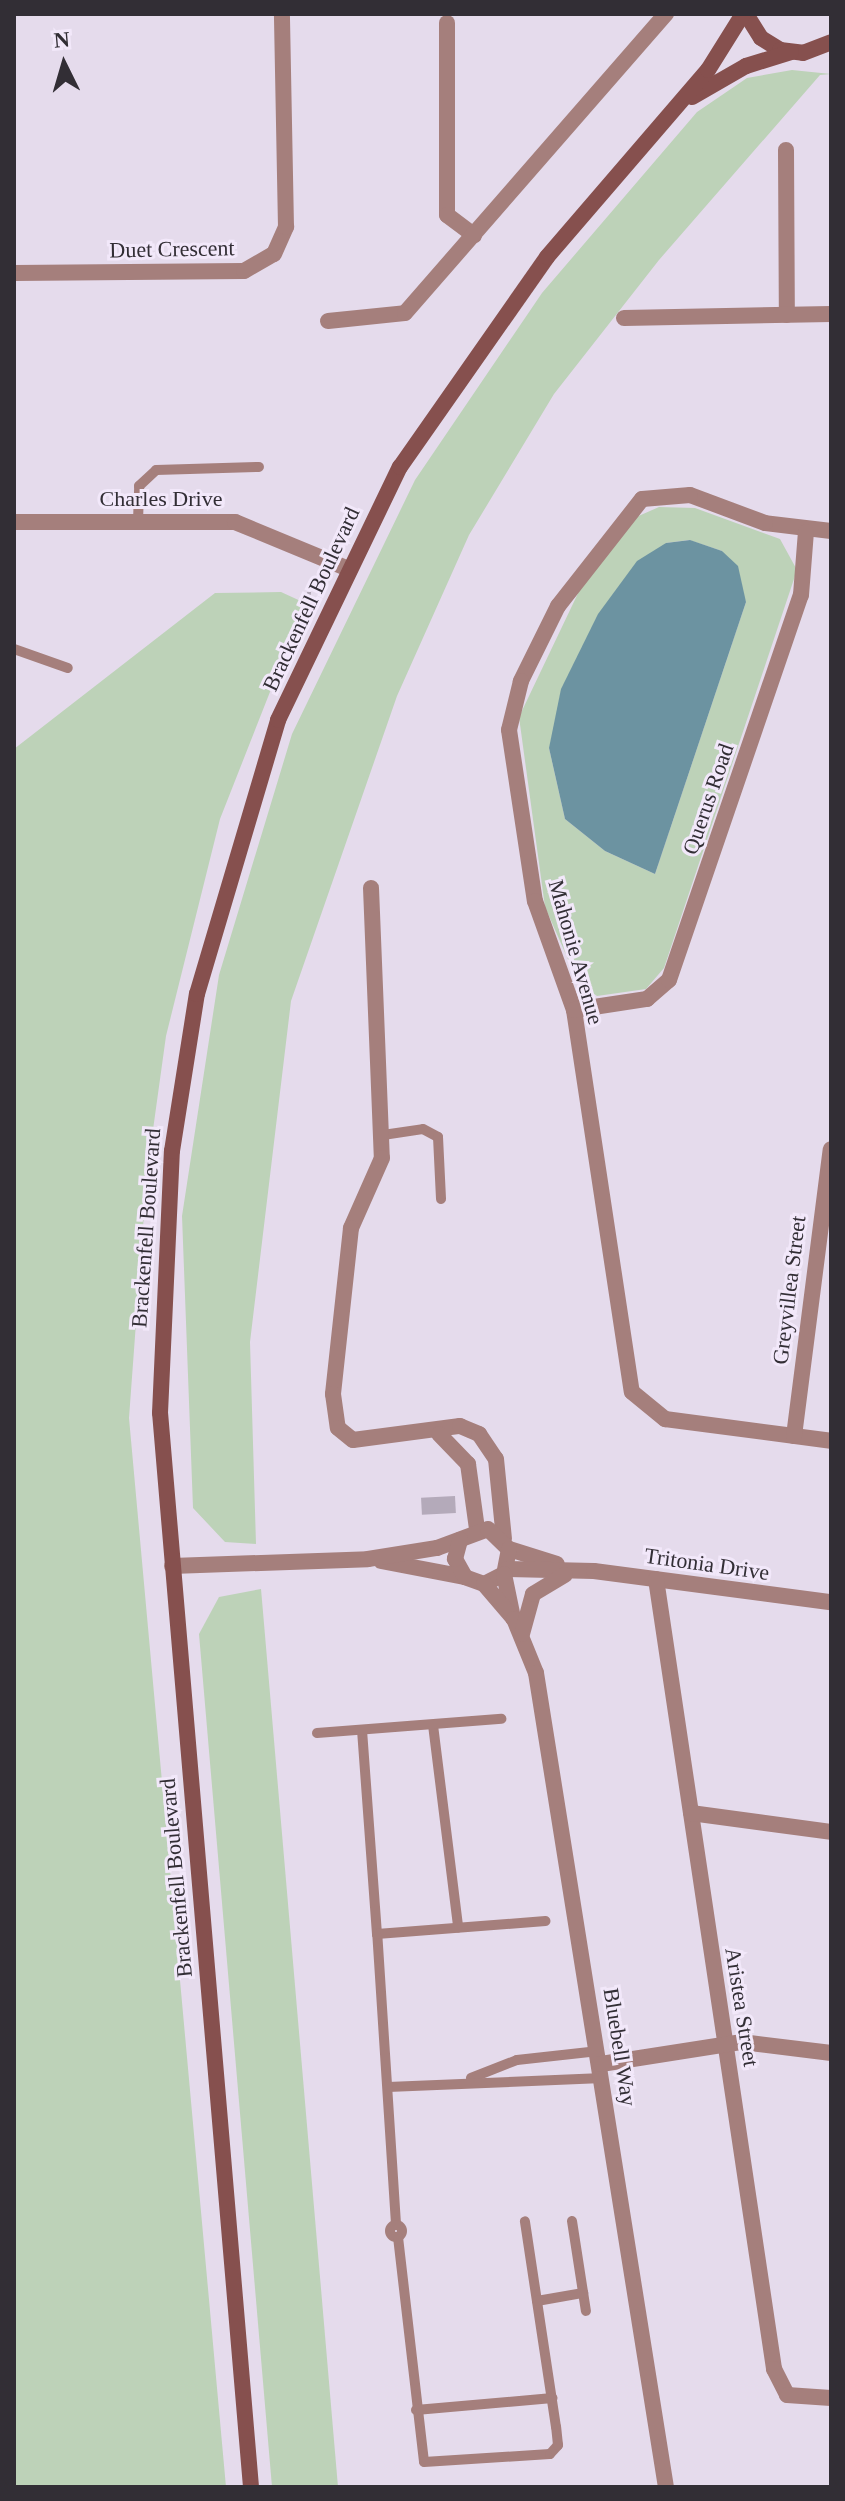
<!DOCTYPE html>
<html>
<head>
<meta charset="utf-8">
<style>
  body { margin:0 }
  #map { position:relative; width:845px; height:2501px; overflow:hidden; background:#e5dbec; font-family:"Times New Roman",serif }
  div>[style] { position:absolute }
  .green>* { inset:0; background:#bdd2b8 }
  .water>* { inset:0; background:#6c93a1 }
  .building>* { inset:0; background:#b4aaba; transform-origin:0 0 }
  .path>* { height:4px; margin-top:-2px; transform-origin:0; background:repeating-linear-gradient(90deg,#afa6b4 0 4px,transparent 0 8px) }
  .lane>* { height:10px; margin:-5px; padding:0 5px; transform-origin:5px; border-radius:5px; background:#a57f7c }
  .lane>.ring { margin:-5px; padding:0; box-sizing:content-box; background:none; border:10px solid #a57f7c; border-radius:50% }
  .street>* { height:16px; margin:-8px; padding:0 8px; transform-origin:8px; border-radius:8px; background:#a57f7c }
  .secondary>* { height:16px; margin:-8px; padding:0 8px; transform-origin:8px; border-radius:8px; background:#86504e }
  span { translate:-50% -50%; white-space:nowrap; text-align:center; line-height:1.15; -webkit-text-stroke:6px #f2e8fa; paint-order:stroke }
  .street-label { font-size:22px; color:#322e35 }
  .frame { position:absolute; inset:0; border:16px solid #322e35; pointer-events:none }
  .north { position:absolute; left:24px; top:24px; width:80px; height:80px; -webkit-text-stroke:6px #f2e8fa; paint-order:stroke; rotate:355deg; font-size:22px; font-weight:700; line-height:32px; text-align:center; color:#322e35 }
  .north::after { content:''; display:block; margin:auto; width:28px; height:36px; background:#322e35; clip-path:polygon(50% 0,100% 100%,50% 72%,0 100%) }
</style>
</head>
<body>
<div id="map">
  <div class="green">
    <i style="clip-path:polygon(792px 70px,831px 74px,820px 75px,659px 260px,554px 394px,469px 535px,397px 696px,291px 1001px,250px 1342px,256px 1544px,225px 1542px,193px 1508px,182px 1216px,219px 975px,292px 734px,415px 480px,542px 293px,697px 112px,747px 78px)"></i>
    <i style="clip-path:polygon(evenodd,659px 507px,695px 508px,780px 539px,797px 570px,664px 968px,646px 989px,597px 996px,578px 982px,545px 907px,519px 717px,581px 587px,634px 518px,659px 507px,689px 540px,722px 551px,746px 602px,655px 874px,605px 851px,565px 819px,549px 748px,666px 543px,689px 540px)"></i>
    <i style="clip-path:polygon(281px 592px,305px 603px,220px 819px,166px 1036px,147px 1173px,129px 1418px,226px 2487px,14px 2487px,14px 749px,215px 593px)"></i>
    <i style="clip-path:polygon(261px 1589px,263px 1612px,338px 2487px,272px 2487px,199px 1634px,219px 1597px)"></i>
  </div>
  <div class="water">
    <i style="clip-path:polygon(690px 540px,722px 551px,738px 566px,746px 602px,655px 874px,605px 851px,565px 819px,549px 748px,561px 689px,598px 614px,637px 561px,666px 543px)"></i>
  </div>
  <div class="building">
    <i style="left:455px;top:1496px;width:17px;height:34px;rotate:87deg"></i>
  </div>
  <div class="path">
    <i style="left:307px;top:604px;width:22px;rotate:-80deg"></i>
  </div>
  <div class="lane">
    <i style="left:138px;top:521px;width:35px;rotate:-88deg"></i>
    <i style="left:139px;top:486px;width:23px;rotate:-43deg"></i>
    <i style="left:156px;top:470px;width:103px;rotate:-1.7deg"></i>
    <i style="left:14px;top:649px;width:57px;rotate:19.4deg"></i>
    <i style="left:383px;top:1135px;width:40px;rotate:-8.5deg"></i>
    <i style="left:423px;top:1129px;width:17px;rotate:28deg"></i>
    <i style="left:438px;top:1137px;width:62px;rotate:87.2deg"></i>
    <i style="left:433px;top:1725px;width:204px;rotate:82.9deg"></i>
    <i style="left:362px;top:1730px;width:205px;rotate:85.8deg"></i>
    <i style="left:317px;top:1733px;width:185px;rotate:-4.4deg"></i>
    <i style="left:471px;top:2078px;width:49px;rotate:-21.4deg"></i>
    <i style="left:517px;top:2060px;width:82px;rotate:-6.3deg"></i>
    <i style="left:388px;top:2087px;width:215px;rotate:-2.4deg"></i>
    <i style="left:572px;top:2221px;width:91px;rotate:81.2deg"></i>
    <i style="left:396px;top:2224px;width:291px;rotate:-93.7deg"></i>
    <i style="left:377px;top:1934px;width:169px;rotate:-4.4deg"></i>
    <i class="ring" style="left:390px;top:2225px;width:2px;height:2px"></i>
    <i style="left:398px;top:2237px;width:226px;rotate:83.4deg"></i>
    <i style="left:424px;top:2462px;width:126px;rotate:-3.6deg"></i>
    <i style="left:550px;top:2454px;width:12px;rotate:-48deg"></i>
    <i style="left:558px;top:2445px;width:18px;rotate:-96deg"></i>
    <i style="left:556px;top:2427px;width:208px;rotate:-98.6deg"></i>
    <i style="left:537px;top:2301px;width:47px;rotate:-9.9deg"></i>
    <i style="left:416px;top:2410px;width:137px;rotate:-5deg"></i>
  </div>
  <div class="street">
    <i style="left:447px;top:23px;width:192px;rotate:90deg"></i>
    <i style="left:447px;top:215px;width:34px;rotate:37deg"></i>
    <i style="left:786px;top:150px;width:165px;rotate:89.7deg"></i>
    <i style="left:14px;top:273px;width:230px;rotate:-0.5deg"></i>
    <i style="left:244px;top:271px;width:34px;rotate:-30deg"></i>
    <i style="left:274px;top:254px;width:30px;rotate:-66deg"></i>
    <i style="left:286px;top:227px;width:213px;rotate:-91.1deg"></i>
    <i style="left:624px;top:318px;width:207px;rotate:-1.1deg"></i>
    <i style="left:328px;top:321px;width:77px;rotate:-5.9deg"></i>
    <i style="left:405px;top:313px;width:397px;rotate:-48.9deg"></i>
    <i style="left:14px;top:522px;width:221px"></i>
    <i style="left:235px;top:522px;width:120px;rotate:22.5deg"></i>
    <i style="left:831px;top:531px;width:66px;rotate:-173.1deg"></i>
    <i style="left:765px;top:523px;width:80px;rotate:-159.5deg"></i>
    <i style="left:690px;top:495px;width:48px;rotate:175.2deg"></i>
    <i style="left:642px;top:499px;width:136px;rotate:128.1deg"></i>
    <i style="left:558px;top:606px;width:84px;rotate:116.3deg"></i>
    <i style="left:521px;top:681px;width:50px;rotate:103.8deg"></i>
    <i style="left:509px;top:730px;width:173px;rotate:81.4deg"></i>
    <i style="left:535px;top:901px;width:116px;rotate:70.3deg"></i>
    <i style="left:574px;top:1010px;width:386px;rotate:81.4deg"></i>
    <i style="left:632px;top:1392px;width:43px;rotate:39.3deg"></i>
    <i style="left:665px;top:1419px;width:167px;rotate:7.5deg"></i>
    <i style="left:371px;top:888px;width:270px;rotate:87.7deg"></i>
    <i style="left:382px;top:1158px;width:77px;rotate:113.9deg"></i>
    <i style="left:351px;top:1228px;width:167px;rotate:96.2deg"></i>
    <i style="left:333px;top:1394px;width:34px;rotate:82deg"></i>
    <i style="left:338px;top:1428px;width:19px;rotate:39deg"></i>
    <i style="left:353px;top:1440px;width:108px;rotate:-7.5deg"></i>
    <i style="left:460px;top:1426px;width:21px;rotate:23deg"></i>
    <i style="left:479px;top:1434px;width:30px;rotate:56deg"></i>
    <i style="left:496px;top:1459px;width:80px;rotate:84.3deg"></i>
    <i style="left:574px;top:1010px;width:74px;rotate:-8.6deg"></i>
    <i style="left:647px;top:999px;width:29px;rotate:-41deg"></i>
    <i style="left:669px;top:980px;width:407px;rotate:-71.1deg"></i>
    <i style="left:801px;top:595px;width:63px;rotate:-85.5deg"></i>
    <i style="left:439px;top:1434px;width:42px;rotate:46deg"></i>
    <i style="left:468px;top:1464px;width:66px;rotate:82.1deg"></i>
    <i style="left:794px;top:1436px;width:289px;rotate:-82.7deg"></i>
    <i style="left:509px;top:1549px;width:50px;rotate:17.4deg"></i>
    <i style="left:381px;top:1561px;width:86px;rotate:10.8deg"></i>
    <i style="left:172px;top:1566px;width:196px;rotate:-2deg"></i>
    <i style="left:368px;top:1559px;width:70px;rotate:-9.1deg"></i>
    <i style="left:437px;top:1548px;width:54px;rotate:-20.4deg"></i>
    <i style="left:488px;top:1529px;width:29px;rotate:44deg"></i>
    <i style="left:509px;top:1549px;width:25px;rotate:101deg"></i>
    <i style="left:504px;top:1574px;width:22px;rotate:153deg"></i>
    <i style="left:484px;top:1584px;width:20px;rotate:-160deg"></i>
    <i style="left:465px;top:1577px;width:21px;rotate:-119deg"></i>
    <i style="left:455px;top:1559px;width:20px;rotate:-75deg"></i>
    <i style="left:507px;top:1569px;width:87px;rotate:1.3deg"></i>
    <i style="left:594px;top:1571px;width:239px;rotate:7.5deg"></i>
    <i style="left:504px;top:1574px;width:45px;rotate:78.4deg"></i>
    <i style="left:656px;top:1579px;width:799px;rotate:81.5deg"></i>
    <i style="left:774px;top:2369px;width:29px;rotate:63deg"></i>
    <i style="left:787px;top:2395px;width:44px;rotate:3.9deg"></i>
    <i style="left:484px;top:1584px;width:46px;rotate:49.4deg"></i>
    <i style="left:514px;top:1619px;width:58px;rotate:67.8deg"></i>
    <i style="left:536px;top:1673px;width:824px;rotate:80.93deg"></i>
    <i style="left:522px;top:1634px;width:41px;rotate:-74.6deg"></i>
    <i style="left:533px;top:1594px;width:37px;rotate:-31deg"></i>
    <i style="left:691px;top:1813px;width:141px;rotate:7.7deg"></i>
    <i style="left:601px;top:2064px;width:143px;rotate:-8.9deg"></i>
    <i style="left:742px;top:2042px;width:90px;rotate:7deg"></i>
  </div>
  <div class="secondary">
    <i style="left:746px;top:14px;width:28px;rotate:58deg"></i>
    <i style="left:761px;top:38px;width:22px;rotate:32deg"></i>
    <i style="left:780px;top:50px;width:23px;rotate:7deg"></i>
    <i style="left:803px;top:53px;width:30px;rotate:-21deg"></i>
    <i style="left:692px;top:97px;width:62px;rotate:-29.9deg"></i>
    <i style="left:746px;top:66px;width:47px;rotate:-17.3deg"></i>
    <i style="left:251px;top:2487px;width:1078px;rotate:-94.84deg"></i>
    <i style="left:160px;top:1413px;width:262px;rotate:-87.4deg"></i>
    <i style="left:172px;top:1151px;width:159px;rotate:-81deg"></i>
    <i style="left:197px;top:994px;width:286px;rotate:-73.5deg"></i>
    <i style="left:278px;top:720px;width:281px;rotate:-64.3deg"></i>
    <i style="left:400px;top:467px;width:256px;rotate:-55deg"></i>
    <i style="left:547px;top:257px;width:247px;rotate:-49.3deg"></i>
    <i style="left:708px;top:70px;width:66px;rotate:-58deg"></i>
  </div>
  <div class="street-label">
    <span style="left:172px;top:249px;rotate:-1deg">Duet Crescent</span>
    <span style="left:161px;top:499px">Charles Drive</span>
    <span style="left:311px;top:599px;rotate:-65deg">Brackenfell Boulevard</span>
    <span style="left:708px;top:799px;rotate:-71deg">Querus Road</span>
    <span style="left:576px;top:952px;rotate:74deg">Mahonie Avenue</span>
    <span style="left:146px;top:1228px;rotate:-86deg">Brackenfell Boulevard</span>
    <span style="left:789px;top:1290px;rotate:-83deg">Greyvillea Street</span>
    <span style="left:707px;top:1564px;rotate:8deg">Tritonia Drive</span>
    <span style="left:176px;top:1878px;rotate:-95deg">Brackenfell Boulevard</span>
    <span style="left:742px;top:2007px;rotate:81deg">Aristea Street</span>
    <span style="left:620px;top:2047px;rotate:81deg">Bluebell Way</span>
  </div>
  <div class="frame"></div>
  <div class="north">N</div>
</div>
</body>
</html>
